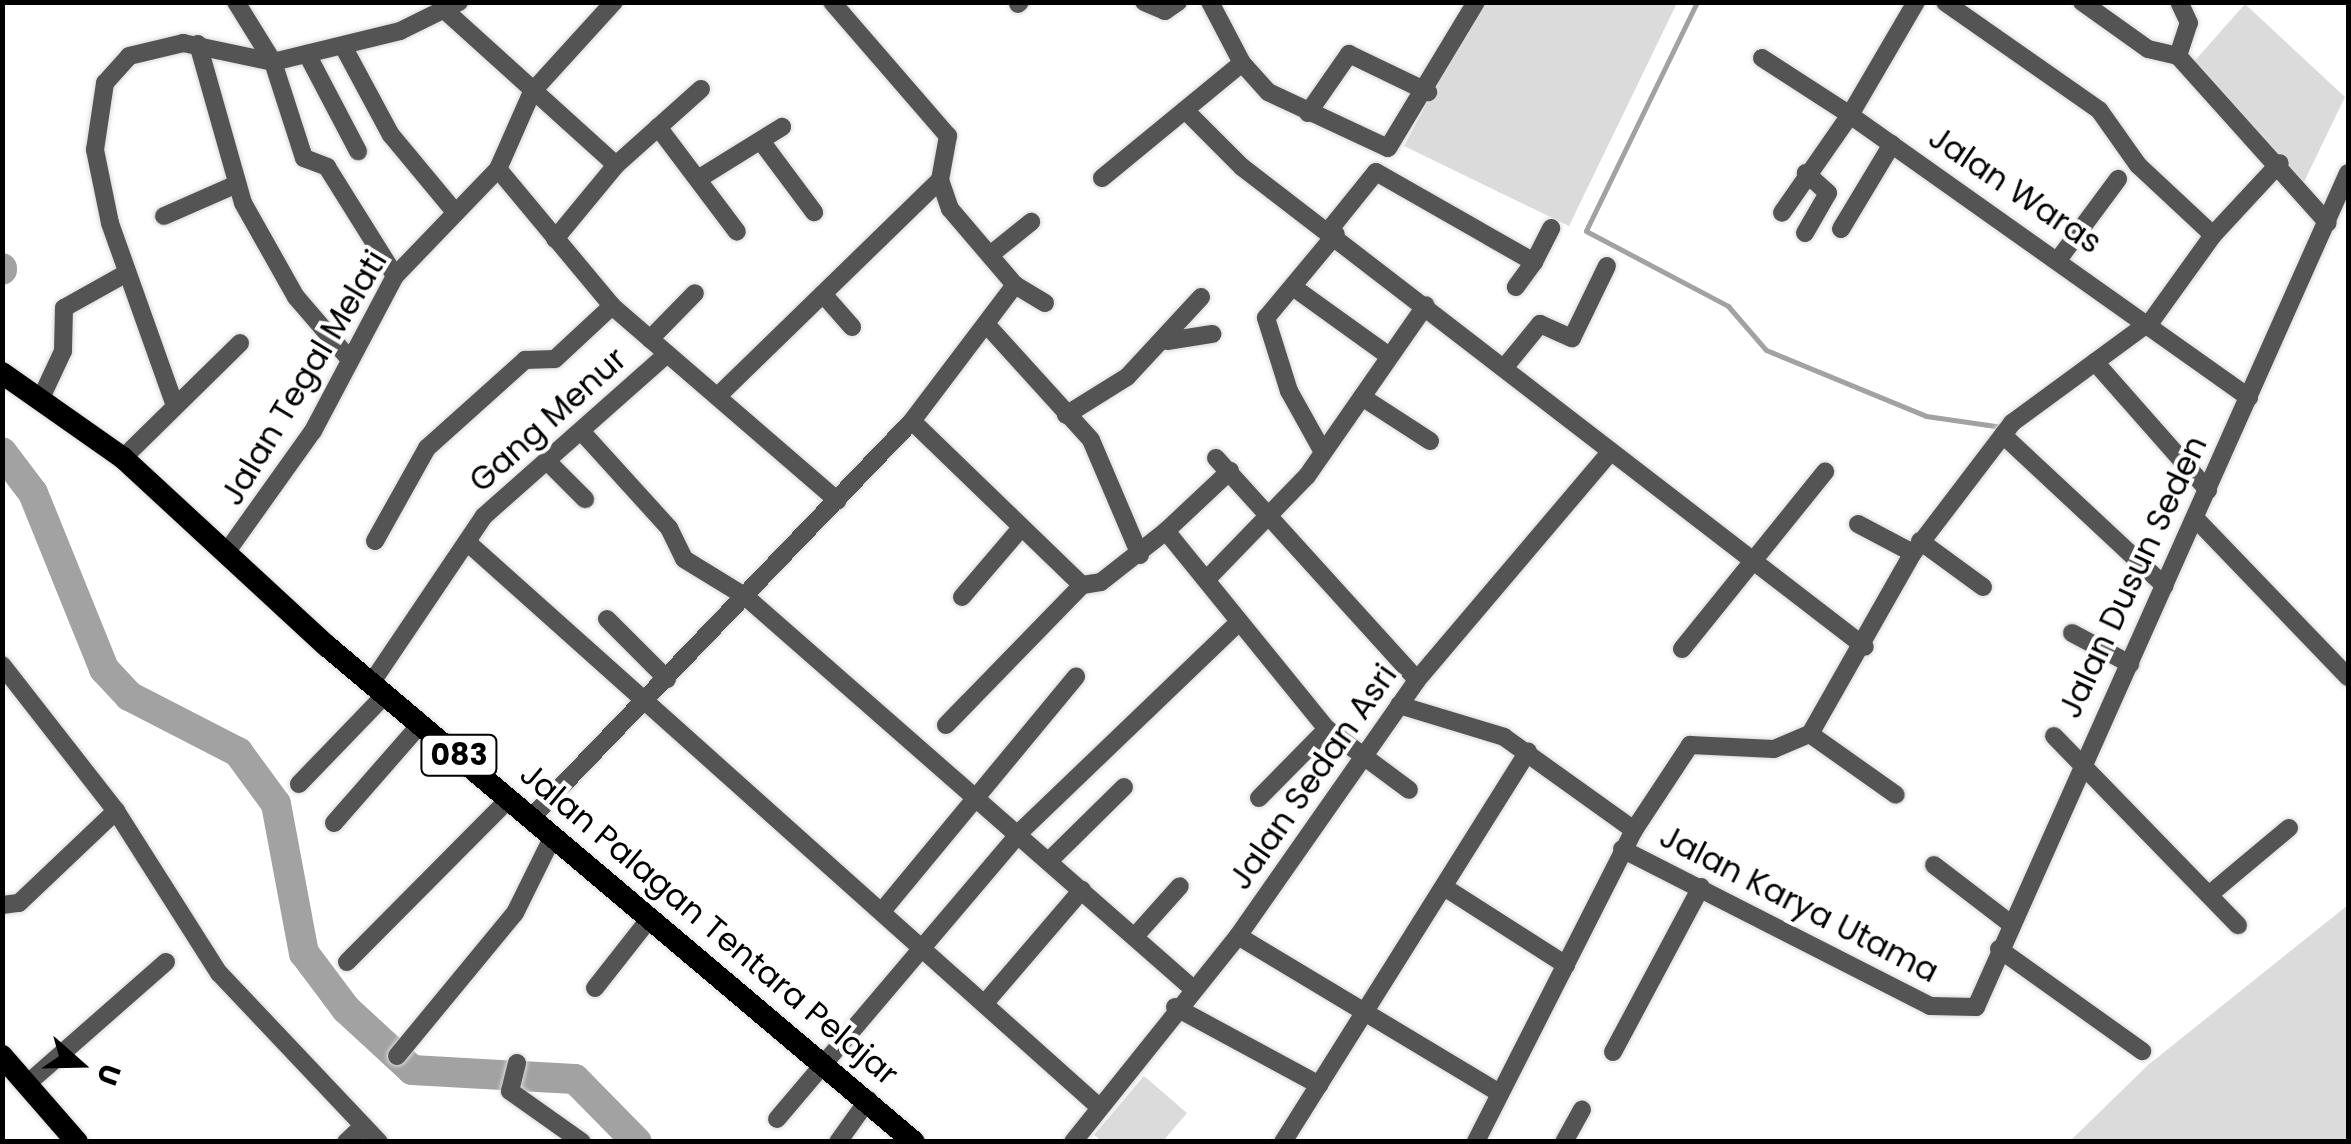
<!DOCTYPE html>
<html>
<head>
<meta charset="utf-8">
<style>
  body { margin:0 }
  #map { position:relative; width:2351px; height:1144px; overflow:hidden; background:#fff; font-family:Poppins,sans-serif }
  div>[style] { position:absolute }
  .green>* { inset:0; background:#dbdbdb }
  .stream>* { height:5px; margin:-2.5px; padding:0 2.5px; transform-origin:2.5px; border-radius:2.5px; background:#a2a2a2 }
  .river>* { height:30px; margin:-15px; padding:0 15px; transform-origin:15px; border-radius:15px; background:#a2a2a2 }
  .roads { filter:drop-shadow(0 0 2px #dbdbdb) drop-shadow(0 0 2px #dbdbdb) }
  .minor>* { height:18px; margin:-9px; padding:0 9px; transform-origin:9px; border-radius:9px; background:#545454 }
  .major>* { height:22px; margin:-11px; padding:0 11px; transform-origin:11px; border-radius:11px; background:#000 }
  span { translate:-50% -50%; white-space:nowrap; text-align:center; line-height:1.15; -webkit-text-stroke:8px #fff; paint-order:stroke }
  .shield-label span { padding:2px 8px; background:#fff; border:2px solid; border-radius:8px; -webkit-text-stroke-width:0 }
  .shield-label { font-size:30px; color:#000; font-weight:700 }
  .street-label { font-size:32px; color:#000 }
  .frame { position:absolute; inset:0; border:5px solid #000; pointer-events:none }
  .north { position:absolute; left:30px; top:1014px; width:100px; height:100px; -webkit-text-stroke:8px #fff; paint-order:stroke; rotate:110deg; font-size:28px; font-weight:700; line-height:40px; text-align:center; color:#000 }
  .north::after { content:''; display:block; margin:auto; width:35px; height:45px; background:#000; clip-path:polygon(50% 0,100% 100%,50% 72%,0 100%) }
</style>
</head>
<body>
<div id="map">
  <div class="green">
    <i style="clip-path:polygon(1480px 3px,1677px 3px,1569px 226px,1404px 146px)"></i>
    <i style="clip-path:polygon(2245px 4px,2345px 97px,2302px 186px,2191px 65px)"></i>
    <i style="clip-path:polygon(2348px 905px,2348px 1141px,2070px 1141px,2148px 1065px)"></i>
    <i style="clip-path:polygon(1144px 1076px,1187px 1113px,1163px 1141px,1102px 1141px,1094px 1135px)"></i>
  </div>
  <div class="stream">
    <i style="left:1697px;top:2px;width:254px;rotate:115.9deg"></i>
    <i style="left:1586px;top:231px;width:161px;rotate:27.8deg"></i>
    <i style="left:1728px;top:306px;width:58px;rotate:49.2deg"></i>
    <i style="left:1766px;top:350px;width:173px;rotate:22.4deg"></i>
    <i style="left:1926px;top:416px;width:77px;rotate:8.2deg"></i>
  </div>
  <div class="river">
    <i style="left:2px;top:268px;width:2px;rotate:90deg"></i>
    <i style="left:2px;top:452px;width:51px;rotate:52.9deg"></i>
    <i style="left:33px;top:493px;width:190px;rotate:68deg"></i>
    <i style="left:104px;top:669px;width:37px;rotate:47deg"></i>
    <i style="left:129px;top:696px;width:123px;rotate:27.2deg"></i>
    <i style="left:238px;top:752px;width:64px;rotate:53.8deg"></i>
    <i style="left:276px;top:804px;width:152px;rotate:79.4deg"></i>
    <i style="left:304px;top:953px;width:70px;rotate:53.1deg"></i>
    <i style="left:346px;top:1009px;width:90px;rotate:42.7deg"></i>
    <i style="left:412px;top:1070px;width:163px;rotate:3.2deg"></i>
    <i style="left:575px;top:1079px;width:88px;rotate:45.5deg"></i>
  </div>
  <div class="roads">
    <div class="minor">
      <i style="left:236px;top:2px;width:70px;rotate:58.3deg"></i>
      <i style="left:273px;top:62px;width:101px;rotate:72.1deg"></i>
      <i style="left:304px;top:158px;width:25px;rotate:21deg"></i>
      <i style="left:327px;top:167px;width:128px;rotate:58deg"></i>
      <i style="left:1144px;top:2px;width:23px;rotate:23deg"></i>
      <i style="left:1165px;top:11px;width:16px;rotate:-35deg"></i>
      <i style="left:1916px;top:2px;width:131px;rotate:120.3deg"></i>
      <i style="left:1850px;top:115px;width:489px;rotate:35.3deg"></i>
      <i style="left:2082px;top:2px;width:81px;rotate:35.5deg"></i>
      <i style="left:2148px;top:49px;width:31px;rotate:13deg"></i>
      <i style="left:2178px;top:56px;width:224px;rotate:48.1deg"></i>
      <i style="left:1018px;top:4px;width:3px;rotate:-45deg"></i>
      <i style="left:449px;top:14px;width:225px;rotate:42.1deg"></i>
      <i style="left:198px;top:44px;width:165px;rotate:74.2deg"></i>
      <i style="left:243px;top:203px;width:108px;rotate:60.6deg"></i>
      <i style="left:296px;top:297px;width:78px;rotate:49.2deg"></i>
      <i style="left:343px;top:46px;width:101px;rotate:61.7deg"></i>
      <i style="left:391px;top:135px;width:100px;rotate:50.3deg"></i>
      <i style="left:307px;top:54px;width:110px;rotate:62.3deg"></i>
      <i style="left:2178px;top:56px;width:35px;rotate:-72deg"></i>
      <i style="left:2189px;top:23px;width:23px;rotate:-115deg"></i>
      <i style="left:1762px;top:58px;width:105px;rotate:32.9deg"></i>
      <i style="left:1850px;top:115px;width:119px;rotate:124.8deg"></i>
      <i style="left:1242px;top:63px;width:39px;rotate:48deg"></i>
      <i style="left:1268px;top:92px;width:132px;rotate:25deg"></i>
      <i style="left:1388px;top:148px;width:170px;rotate:-58.9deg"></i>
      <i style="left:1185px;top:110px;width:81px;rotate:45deg"></i>
      <i style="left:1242px;top:167px;width:786px;rotate:37.61deg"></i>
      <i style="left:1308px;top:113px;width:72px;rotate:-55.2deg"></i>
      <i style="left:1349px;top:54px;width:88px;rotate:25.7deg"></i>
      <i style="left:658px;top:127px;width:131px;rotate:53deg"></i>
      <i style="left:761px;top:141px;width:89px;rotate:53.3deg"></i>
      <i style="left:498px;top:169px;width:178px;rotate:50.2deg"></i>
      <i style="left:612px;top:306px;width:298px;rotate:40.8deg"></i>
      <i style="left:1102px;top:178px;width:181px;rotate:-39.4deg"></i>
      <i style="left:1242px;top:63px;width:69px;rotate:-117.7deg"></i>
      <i style="left:698px;top:179px;width:99px;rotate:-31.8deg"></i>
      <i style="left:164px;top:216px;width:80px;rotate:-23.7deg"></i>
      <i style="left:1330px;top:229px;width:73px;rotate:-51.1deg"></i>
      <i style="left:1376px;top:172px;width:182px;rotate:29.7deg"></i>
      <i style="left:1534px;top:262px;width:31px;rotate:126deg"></i>
      <i style="left:1841px;top:229px;width:99px;rotate:-59deg"></i>
      <i style="left:1805px;top:233px;width:46px;rotate:-60.1deg"></i>
      <i style="left:1828px;top:193px;width:30px;rotate:-138deg"></i>
      <i style="left:2213px;top:235px;width:98px;rotate:-47.1deg"></i>
      <i style="left:555px;top:239px;width:96px;rotate:-50.5deg"></i>
      <i style="left:616px;top:165px;width:114px;rotate:-41.8deg"></i>
      <i style="left:990px;top:255px;width:53px;rotate:-38.8deg"></i>
      <i style="left:2061px;top:256px;width:96px;rotate:-53.5deg"></i>
      <i style="left:1534px;top:262px;width:38px;rotate:-63deg"></i>
      <i style="left:1015px;top:285px;width:35px;rotate:31deg"></i>
      <i style="left:1293px;top:287px;width:118px;rotate:35.7deg"></i>
      <i style="left:823px;top:294px;width:44px;rotate:48.7deg"></i>
      <i style="left:986px;top:324px;width:156px;rotate:47.8deg"></i>
      <i style="left:1091px;top:440px;width:125px;rotate:66.9deg"></i>
      <i style="left:650px;top:339px;width:64px;rotate:-45.6deg"></i>
      <i style="left:1167px;top:341px;width:46px;rotate:-8.8deg"></i>
      <i style="left:2095px;top:362px;width:171px;rotate:48.6deg"></i>
      <i style="left:1504px;top:368px;width:57px;rotate:-50.7deg"></i>
      <i style="left:1540px;top:324px;width:35px;rotate:24deg"></i>
      <i style="left:1572px;top:338px;width:80px;rotate:-64.1deg"></i>
      <i style="left:722px;top:392px;width:304px;rotate:-44.2deg"></i>
      <i style="left:42px;top:396px;width:50px;rotate:-65deg"></i>
      <i style="left:63px;top:351px;width:43px;rotate:-88.7deg"></i>
      <i style="left:64px;top:308px;width:72px;rotate:-29.1deg"></i>
      <i style="left:1362px;top:397px;width:81px;rotate:32.9deg"></i>
      <i style="left:174px;top:403px;width:191px;rotate:-109.6deg"></i>
      <i style="left:110px;top:223px;width:75px;rotate:-101.6deg"></i>
      <i style="left:95px;top:150px;width:68px;rotate:-81.5deg"></i>
      <i style="left:105px;top:83px;width:36px;rotate:-48deg"></i>
      <i style="left:129px;top:56px;width:56px;rotate:-13.5deg"></i>
      <i style="left:183px;top:43px;width:92px;rotate:11.9deg"></i>
      <i style="left:273px;top:62px;width:131px;rotate:-13.7deg"></i>
      <i style="left:400px;top:31px;width:66px;rotate:-26.2deg"></i>
      <i style="left:1066px;top:415px;width:72px;rotate:-31.9deg"></i>
      <i style="left:1127px;top:377px;width:109px;rotate:-47.2deg"></i>
      <i style="left:912px;top:421px;width:236px;rotate:44deg"></i>
      <i style="left:1082px;top:585px;width:19px;rotate:-9deg"></i>
      <i style="left:1101px;top:582px;width:83px;rotate:-38.1deg"></i>
      <i style="left:1166px;top:531px;width:255px;rotate:50.9deg"></i>
      <i style="left:1327px;top:729px;width:102px;rotate:36.6deg"></i>
      <i style="left:581px;top:431px;width:131px;rotate:47.8deg"></i>
      <i style="left:669px;top:528px;width:34px;rotate:64deg"></i>
      <i style="left:684px;top:559px;width:73px;rotate:31.5deg"></i>
      <i style="left:746px;top:597px;width:592px;rotate:41.23deg"></i>
      <i style="left:2003px;top:435px;width:221px;rotate:43deg"></i>
      <i style="left:1323px;top:452px;width:70px;rotate:-119.1deg"></i>
      <i style="left:1289px;top:391px;width:77px;rotate:-107.5deg"></i>
      <i style="left:1266px;top:318px;width:109px;rotate:-50.2deg"></i>
      <i style="left:123px;top:458px;width:164px;rotate:-44.5deg"></i>
      <i style="left:1216px;top:458px;width:299px;rotate:47.8deg"></i>
      <i style="left:547px;top:461px;width:54px;rotate:45deg"></i>
      <i style="left:2195px;top:518px;width:221px;rotate:46.1deg"></i>
      <i style="left:1858px;top:524px;width:62px;rotate:27.8deg"></i>
      <i style="left:1166px;top:531px;width:88px;rotate:-43.2deg"></i>
      <i style="left:375px;top:541px;width:107px;rotate:-60.8deg"></i>
      <i style="left:427px;top:448px;width:132px;rotate:-41.9deg"></i>
      <i style="left:525px;top:360px;width:30px;rotate:-2deg"></i>
      <i style="left:555px;top:359px;width:78px;rotate:-42.9deg"></i>
      <i style="left:1920px;top:541px;width:78px;rotate:36.1deg"></i>
      <i style="left:467px;top:542px;width:845px;rotate:41.79deg"></i>
      <i style="left:228px;top:550px;width:146px;rotate:-54.5deg"></i>
      <i style="left:313px;top:431px;width:175px;rotate:-62.1deg"></i>
      <i style="left:395px;top:276px;width:149px;rotate:-46.1deg"></i>
      <i style="left:498px;top:169px;width:84px;rotate:-66.2deg"></i>
      <i style="left:532px;top:92px;width:122px;rotate:-47.7deg"></i>
      <i style="left:1208px;top:578px;width:142px;rotate:-45.9deg"></i>
      <i style="left:1307px;top:476px;width:208px;rotate:-55.2deg"></i>
      <i style="left:962px;top:597px;width:91px;rotate:-49.5deg"></i>
      <i style="left:607px;top:619px;width:85px;rotate:45deg"></i>
      <i style="left:2072px;top:633px;width:66px;rotate:28.1deg"></i>
      <i style="left:1682px;top:649px;width:228px;rotate:-51.1deg"></i>
      <i style="left:2px;top:665px;width:185px;rotate:52deg"></i>
      <i style="left:116px;top:811px;width:192px;rotate:57.6deg"></i>
      <i style="left:219px;top:973px;width:233px;rotate:46.6deg"></i>
      <i style="left:372px;top:682px;width:200px;rotate:-56deg"></i>
      <i style="left:484px;top:516px;width:244px;rotate:-41.5deg"></i>
      <i style="left:1399px;top:705px;width:110px;rotate:16.9deg"></i>
      <i style="left:1504px;top:737px;width:160px;rotate:35.6deg"></i>
      <i style="left:1634px;top:830px;width:350px;rotate:116.9deg"></i>
      <i style="left:946px;top:725px;width:195px;rotate:-45.8deg"></i>
      <i style="left:1810px;top:734px;width:105px;rotate:35.3deg"></i>
      <i style="left:2054px;top:736px;width:264px;rotate:45.8deg"></i>
      <i style="left:299px;top:784px;width:125px;rotate:-46deg"></i>
      <i style="left:1259px;top:798px;width:97px;rotate:-45.4deg"></i>
      <i style="left:531px;top:818px;width:550px;rotate:-46.18deg"></i>
      <i style="left:912px;top:421px;width:171px;rotate:-52.9deg"></i>
      <i style="left:1015px;top:285px;width:100px;rotate:-130.5deg"></i>
      <i style="left:950px;top:209px;width:31px;rotate:-109deg"></i>
      <i style="left:940px;top:180px;width:45px;rotate:-79.7deg"></i>
      <i style="left:948px;top:136px;width:177px;rotate:-130.9deg"></i>
      <i style="left:334px;top:823px;width:129px;rotate:-48.8deg"></i>
      <i style="left:1634px;top:830px;width:102px;rotate:-56.6deg"></i>
      <i style="left:1690px;top:745px;width:84px;rotate:2.7deg"></i>
      <i style="left:1774px;top:749px;width:39px;rotate:-23deg"></i>
      <i style="left:1810px;top:734px;width:208px;rotate:-60.4deg"></i>
      <i style="left:1913px;top:553px;width:163px;rotate:-52.7deg"></i>
      <i style="left:2012px;top:423px;width:174px;rotate:-36.3deg"></i>
      <i style="left:2152px;top:320px;width:105px;rotate:-54.3deg"></i>
      <i style="left:2213px;top:235px;width:103px;rotate:-137deg"></i>
      <i style="left:2138px;top:165px;width:67px;rotate:-125.3deg"></i>
      <i style="left:2099px;top:110px;width:188px;rotate:-145deg"></i>
      <i style="left:1622px;top:849px;width:346px;rotate:27deg"></i>
      <i style="left:1930px;top:1006px;width:46px;rotate:1.2deg"></i>
      <i style="left:1976px;top:1007px;width:913px;rotate:-65.96deg"></i>
      <i style="left:1052px;top:858px;width:101px;rotate:-44.6deg"></i>
      <i style="left:1934px;top:865px;width:92px;rotate:37.5deg"></i>
      <i style="left:1444px;top:887px;width:145px;rotate:32.6deg"></i>
      <i style="left:2210px;top:894px;width:103px;rotate:-39.9deg"></i>
      <i style="left:2px;top:905px;width:17px;rotate:-7deg"></i>
      <i style="left:19px;top:903px;width:134px;rotate:-43.5deg"></i>
      <i style="left:883px;top:910px;width:303px;rotate:-50.4deg"></i>
      <i style="left:1137px;top:934px;width:64px;rotate:-48.1deg"></i>
      <i style="left:1238px;top:936px;width:305px;rotate:31deg"></i>
      <i style="left:1999px;top:949px;width:176px;rotate:35.5deg"></i>
      <i style="left:347px;top:962px;width:231px;rotate:-45.2deg"></i>
      <i style="left:595px;top:988px;width:89px;rotate:-51.8deg"></i>
      <i style="left:985px;top:1003px;width:149px;rotate:-49.4deg"></i>
      <i style="left:1175px;top:1007px;width:164px;rotate:28.4deg"></i>
      <i style="left:1613px;top:1052px;width:187px;rotate:-61.9deg"></i>
      <i style="left:397px;top:1056px;width:185px;rotate:-50.5deg"></i>
      <i style="left:515px;top:913px;width:84px;rotate:-63.7deg"></i>
      <i style="left:517px;top:1063px;width:29px;rotate:104deg"></i>
      <i style="left:510px;top:1091px;width:88px;rotate:35.3deg"></i>
      <i style="left:27px;top:1084px;width:185px;rotate:-41.3deg"></i>
      <i style="left:777px;top:1119px;width:377px;rotate:-49.7deg"></i>
      <i style="left:1021px;top:831px;width:301px;rotate:-43.8deg"></i>
      <i style="left:346px;top:1142px;width:23px;rotate:-43deg"></i>
      <i style="left:838px;top:1142px;width:52px;rotate:-54.5deg"></i>
      <i style="left:1073px;top:1142px;width:264px;rotate:-51.3deg"></i>
      <i style="left:1238px;top:936px;width:312px;rotate:-55deg"></i>
      <i style="left:1417px;top:680px;width:297px;rotate:-49.7deg"></i>
      <i style="left:1283px;top:1142px;width:461px;rotate:-57.9deg"></i>
      <i style="left:1564px;top:1142px;width:37px;rotate:-61deg"></i>
    </div>
    <div class="major">
      <i style="left:2px;top:373px;width:148px;rotate:35.1deg"></i>
      <i style="left:123px;top:458px;width:277px;rotate:42.7deg"></i>
      <i style="left:327px;top:646px;width:768px;rotate:40.2deg"></i>
      <i style="left:2px;top:1056px;width:114px;rotate:48.9deg"></i>
    </div>
  </div>
  <div class="shield-label">
    <span style="left:459px;top:755px">083</span>
  </div>
  <div class="street-label">
    <span style="left:2015px;top:190px;rotate:34deg">Jalan Waras</span>
    <span style="left:304px;top:378px;rotate:-59deg">Jalan Tegal Melati</span>
    <span style="left:548px;top:420px;rotate:-42deg">Gang Menur</span>
    <span style="left:2133px;top:577px;rotate:-65deg">Jalan Dusun Seden</span>
    <span style="left:1313px;top:777px;rotate:-55deg">Jalan Sedan Asri</span>
    <span style="left:1799px;top:904px;rotate:27deg">Jalan Karya Utama</span>
    <span style="left:709px;top:924px;rotate:40deg">Jalan Palagan Tentara Pelajar</span>
  </div>
  <div class="frame"></div>
  <div class="north">U</div>
</div>
</body>
</html>
